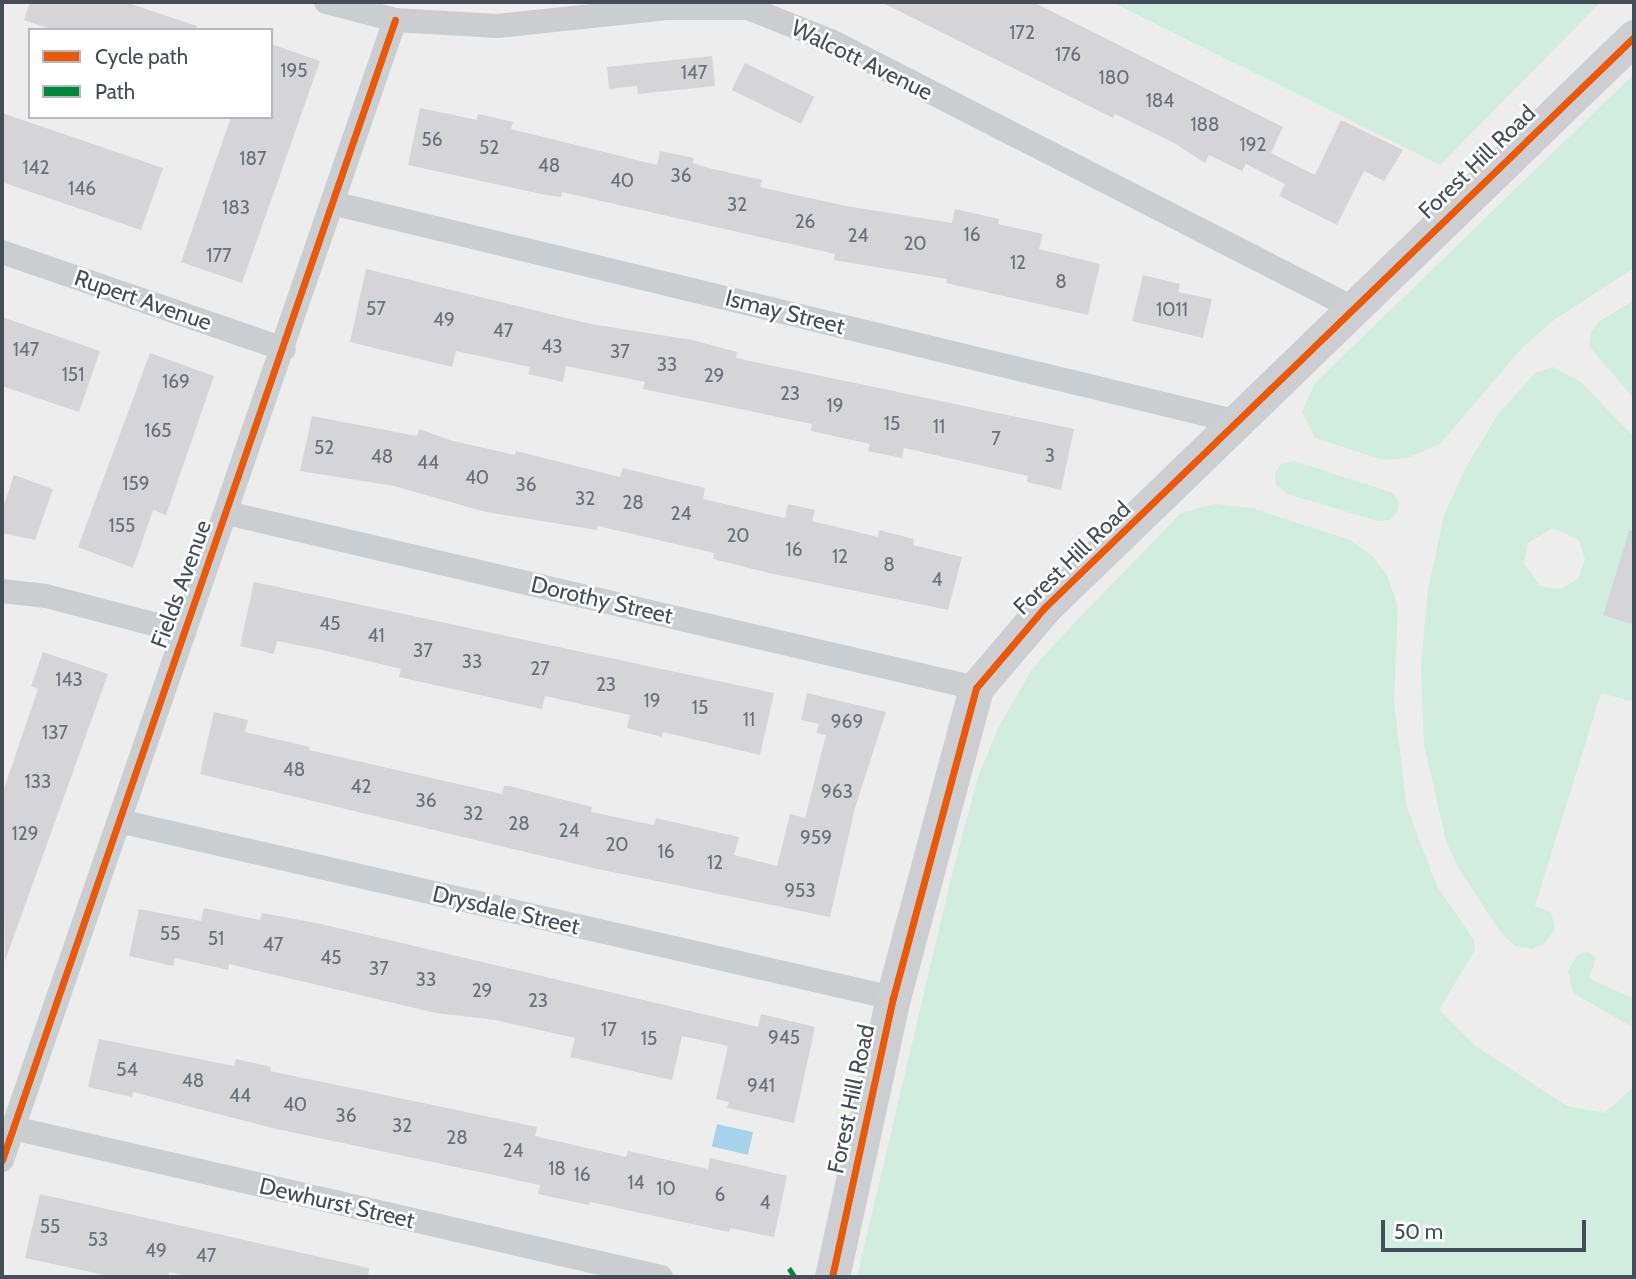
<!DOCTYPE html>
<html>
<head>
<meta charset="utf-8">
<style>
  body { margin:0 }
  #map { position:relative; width:1636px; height:1279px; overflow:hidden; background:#eeeded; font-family:Cabin,sans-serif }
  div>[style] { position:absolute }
  .green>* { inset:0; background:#d1eddf }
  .water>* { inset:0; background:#a5d3eb; transform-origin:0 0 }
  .building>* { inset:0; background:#d5d5d7; transform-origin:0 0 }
  .street>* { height:24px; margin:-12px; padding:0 12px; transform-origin:12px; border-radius:12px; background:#cbced1 }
  .secondary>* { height:35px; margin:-17.5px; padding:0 17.5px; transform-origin:17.5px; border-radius:17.5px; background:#ccced1 }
  .quiet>* { height:5px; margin-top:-2.5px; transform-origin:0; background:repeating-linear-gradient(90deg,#00873e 0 10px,transparent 0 15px) }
  .cycleway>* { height:7px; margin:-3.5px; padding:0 3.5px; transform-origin:3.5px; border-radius:3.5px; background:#e8590c }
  span { translate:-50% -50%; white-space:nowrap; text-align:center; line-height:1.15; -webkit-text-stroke:5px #fff; paint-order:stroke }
  .number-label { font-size:19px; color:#6a707a }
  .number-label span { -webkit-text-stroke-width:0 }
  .street-label { font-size:23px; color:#454d59 }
  .frame { position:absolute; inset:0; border:4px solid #454d59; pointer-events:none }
  .legend { position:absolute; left:28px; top:28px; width:245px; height:91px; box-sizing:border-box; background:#fff; border:2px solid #b5b8bd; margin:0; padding:9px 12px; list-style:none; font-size:21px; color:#454d59 }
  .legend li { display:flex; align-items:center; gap:14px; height:35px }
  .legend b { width:35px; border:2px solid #b5b8bd }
  .scale { position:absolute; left:1381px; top:1220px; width:205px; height:32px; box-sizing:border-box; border:4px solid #454d59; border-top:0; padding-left:9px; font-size:21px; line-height:24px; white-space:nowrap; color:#454d59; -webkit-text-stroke:5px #fff; paint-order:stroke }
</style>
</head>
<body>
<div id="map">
  <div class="green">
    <i style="clip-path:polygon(1112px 2px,1601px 2px,1440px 165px)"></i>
    <i style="clip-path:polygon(1634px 74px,1634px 268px,1554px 320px,1523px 347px,1440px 444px,1407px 458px,1383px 460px,1315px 438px,1302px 412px,1315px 383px)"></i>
    <i style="clip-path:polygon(1634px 300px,1634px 399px,1589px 346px,1591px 332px,1600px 321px)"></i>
    <i style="clip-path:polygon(evenodd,1553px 367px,1580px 381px,1634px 437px,1634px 543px,1626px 541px,1603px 615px,1634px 625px,1634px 702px,1601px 693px,1535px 906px,1551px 912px,1555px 929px,1545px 943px,1532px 949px,1515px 946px,1501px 933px,1459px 869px,1446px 841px,1424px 744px,1421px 669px,1427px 595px,1444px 515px,1465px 469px,1498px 414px,1535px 373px,1553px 367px,1553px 528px,1579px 540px,1585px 560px,1578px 579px,1560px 589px,1540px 586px,1524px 563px,1528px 543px,1553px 528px)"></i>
    <i style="clip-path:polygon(1294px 461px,1393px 493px,1399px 502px,1397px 512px,1390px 520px,1378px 521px,1287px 494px,1276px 484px,1275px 473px,1281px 464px)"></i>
    <i style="clip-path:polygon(1214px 504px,1252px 508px,1350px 540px,1372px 556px,1387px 575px,1398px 606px,1394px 702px,1407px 808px,1437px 886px,1474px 940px,1475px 950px,1439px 1010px,1477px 1047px,1567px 1106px,1604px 1113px,1634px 1087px,1634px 1277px,857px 1277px,951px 878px,978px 777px,999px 726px,1032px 669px,1079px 618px,1181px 513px)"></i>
    <i style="clip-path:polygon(1587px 951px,1596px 958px,1589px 978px,1634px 999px,1634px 1028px,1573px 993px,1568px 971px,1577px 956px)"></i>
  </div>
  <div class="water">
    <i style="left:717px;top:1124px;width:37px;height:23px;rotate:13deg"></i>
  </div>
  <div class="building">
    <i style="clip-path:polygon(30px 2px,125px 2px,197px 26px,196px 30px,53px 30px,24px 20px)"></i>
    <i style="clip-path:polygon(881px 2px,1033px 2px,1283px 127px,1271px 153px,1315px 175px,1341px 120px,1403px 150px,1384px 181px,1364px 171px,1337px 225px,1279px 196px,1285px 184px,1246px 164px,1242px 171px,1209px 155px,1205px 163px,1176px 144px,1115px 114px,1113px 118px)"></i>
    <i style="clip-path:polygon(271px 44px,320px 61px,242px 283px,181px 262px,231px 117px,271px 117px)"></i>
    <i style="clip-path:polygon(712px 56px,715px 86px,638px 94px,637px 86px,609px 89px,607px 67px)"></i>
    <i style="left:745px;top:63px;width:77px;height:30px;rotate:26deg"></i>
    <i style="clip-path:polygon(420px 108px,477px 120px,478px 114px,513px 122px,511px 129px,657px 165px,660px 151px,694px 158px,693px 163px,709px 168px,762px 180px,760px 187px,846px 206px,952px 223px,955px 209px,999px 219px,998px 224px,1043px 234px,1039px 249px,1100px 264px,1088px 315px,946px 283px,947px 279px,834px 260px,835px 254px,562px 192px,561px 197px,546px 195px,408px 165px)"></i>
    <i style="clip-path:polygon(2px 113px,163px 168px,141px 230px,2px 182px)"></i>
    <i style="clip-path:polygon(366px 269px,591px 324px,692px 340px,737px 352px,736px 358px,1074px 429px,1061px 490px,1027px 482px,1028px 476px,904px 448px,902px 458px,868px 451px,870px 444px,811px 431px,812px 424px,643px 389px,645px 382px,566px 366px,563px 382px,528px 374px,530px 367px,456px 351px,452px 367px,350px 342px)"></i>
    <i style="clip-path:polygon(1143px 275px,1180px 284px,1178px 292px,1212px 299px,1203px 338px,1132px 321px)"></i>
    <i style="clip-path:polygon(2px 317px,100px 351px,79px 412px,2px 386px)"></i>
    <i style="clip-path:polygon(150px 353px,214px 376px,166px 515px,153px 510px,133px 568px,78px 547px)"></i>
    <i style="clip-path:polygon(312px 416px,417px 436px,419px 429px,453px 441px,515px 455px,516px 451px,620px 477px,623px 468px,705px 488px,703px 499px,785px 518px,788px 504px,815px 510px,812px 521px,878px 537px,879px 530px,914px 539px,913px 545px,962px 557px,948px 610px,769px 573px,713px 559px,714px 553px,598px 526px,597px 530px,486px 512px,394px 486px,300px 471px)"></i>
    <i style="clip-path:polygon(14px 475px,53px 489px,35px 540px,2px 533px,2px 511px)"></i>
    <i style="clip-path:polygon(1629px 531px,1634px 531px,1634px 625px,1603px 615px)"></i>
    <i style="clip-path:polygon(254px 582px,774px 693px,760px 755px,663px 732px,662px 737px,627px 728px,630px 715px,545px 696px,542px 709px,399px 677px,401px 669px,318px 649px,277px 641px,274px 654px,240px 646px)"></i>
    <i style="clip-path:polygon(43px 652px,108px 674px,5px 961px,2px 795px,38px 689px,31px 686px)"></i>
    <i style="clip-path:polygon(807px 693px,886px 712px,855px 808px,830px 917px,593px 868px,200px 774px,214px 712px,248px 720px,245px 732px,310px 747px,309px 750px,502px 794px,504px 786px,509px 786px,592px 807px,591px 812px,654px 825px,656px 818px,739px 837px,734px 855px,777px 866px,790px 814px,805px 818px,826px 735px,816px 733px,819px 724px,801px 720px)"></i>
    <i style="clip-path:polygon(204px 908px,260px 920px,262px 913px,321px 924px,758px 1027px,761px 1014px,815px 1027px,794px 1123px,727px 1108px,729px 1102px,716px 1099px,728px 1046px,682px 1036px,672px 1080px,570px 1057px,575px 1038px,495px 1020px,436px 1013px,229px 964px,228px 970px,175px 958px,173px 966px,129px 956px,139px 909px,201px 921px)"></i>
    <i style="clip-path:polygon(99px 1039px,234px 1066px,236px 1059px,271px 1067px,270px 1071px,537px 1127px,535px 1136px,626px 1157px,628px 1151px,708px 1169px,710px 1158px,787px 1176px,774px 1237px,730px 1228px,729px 1232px,590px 1202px,589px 1205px,538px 1194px,540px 1185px,272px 1128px,133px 1092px,132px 1097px,88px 1087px)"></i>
    <i style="clip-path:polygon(40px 1194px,369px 1268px,368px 1277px,192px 1277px,169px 1272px,168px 1277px,114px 1277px,25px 1258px)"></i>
  </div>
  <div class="street">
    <i style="left:326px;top:2px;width:71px;rotate:14.6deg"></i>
    <i style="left:395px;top:20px;width:102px;rotate:3.4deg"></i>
    <i style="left:497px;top:26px;width:171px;rotate:-6deg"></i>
    <i style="left:667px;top:8px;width:81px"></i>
    <i style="left:748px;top:8px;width:89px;rotate:21.7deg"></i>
    <i style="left:831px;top:41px;width:586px;rotate:27.09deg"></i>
    <i style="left:332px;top:203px;width:932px;rotate:13.59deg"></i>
    <i style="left:2px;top:252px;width:298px;rotate:19deg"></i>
    <i style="left:227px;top:513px;width:769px;rotate:13.15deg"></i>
    <i style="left:2px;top:591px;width:44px;rotate:6.5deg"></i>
    <i style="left:46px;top:596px;width:143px;rotate:14.6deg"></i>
    <i style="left:119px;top:821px;width:794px;rotate:12.88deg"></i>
    <i style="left:13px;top:1128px;width:665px;rotate:12.95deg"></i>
    <i style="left:2px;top:1160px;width:1206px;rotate:-70.98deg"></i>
  </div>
  <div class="secondary">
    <i style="left:832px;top:1277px;width:286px;rotate:-77.7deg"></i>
    <i style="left:893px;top:998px;width:321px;rotate:-75deg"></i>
    <i style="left:976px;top:688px;width:105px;rotate:-49.6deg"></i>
    <i style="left:1044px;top:608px;width:821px;rotate:-44.06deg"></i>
  </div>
  <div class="quiet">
    <i style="left:789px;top:1268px;width:11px;rotate:56deg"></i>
  </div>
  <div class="cycleway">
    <i style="left:2px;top:1160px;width:1206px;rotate:-70.98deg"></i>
    <i style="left:832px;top:1277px;width:286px;rotate:-77.7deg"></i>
    <i style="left:893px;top:998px;width:321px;rotate:-75deg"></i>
    <i style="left:976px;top:688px;width:105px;rotate:-49.6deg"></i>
    <i style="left:1044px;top:608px;width:821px;rotate:-44.06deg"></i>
  </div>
  <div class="number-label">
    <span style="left:1022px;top:33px">172</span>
    <span style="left:1068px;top:55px">176</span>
    <span style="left:294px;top:71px">195</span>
    <span style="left:694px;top:73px">147</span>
    <span style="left:1114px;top:78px">180</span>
    <span style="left:1160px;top:101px">184</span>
    <span style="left:1205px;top:125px">188</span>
    <span style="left:432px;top:140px">56</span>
    <span style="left:1253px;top:145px">192</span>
    <span style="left:489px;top:148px">52</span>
    <span style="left:253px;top:159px">187</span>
    <span style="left:549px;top:166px">48</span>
    <span style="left:36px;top:168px">142</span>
    <span style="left:681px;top:176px">36</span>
    <span style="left:622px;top:181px">40</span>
    <span style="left:82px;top:189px">146</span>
    <span style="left:737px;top:205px">32</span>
    <span style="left:236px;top:208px">183</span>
    <span style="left:805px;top:222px">26</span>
    <span style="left:972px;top:235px">16</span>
    <span style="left:858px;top:236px">24</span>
    <span style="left:915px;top:244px">20</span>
    <span style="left:219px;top:256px">177</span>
    <span style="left:1018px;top:263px">12</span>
    <span style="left:1061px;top:282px">8</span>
    <span style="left:376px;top:309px">57</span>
    <span style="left:1172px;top:310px">1011</span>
    <span style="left:444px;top:320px">49</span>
    <span style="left:503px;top:331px">47</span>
    <span style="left:552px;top:347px">43</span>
    <span style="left:26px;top:350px">147</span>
    <span style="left:620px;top:352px">37</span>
    <span style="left:667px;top:365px">33</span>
    <span style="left:73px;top:375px">151</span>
    <span style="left:714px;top:376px">29</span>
    <span style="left:176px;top:382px">169</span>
    <span style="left:790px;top:394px">23</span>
    <span style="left:835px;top:406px">19</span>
    <span style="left:892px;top:424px">15</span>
    <span style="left:939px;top:427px">11</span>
    <span style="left:158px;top:431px">165</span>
    <span style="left:996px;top:439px">7</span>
    <span style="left:324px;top:448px">52</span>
    <span style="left:1050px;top:456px">3</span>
    <span style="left:382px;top:457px">48</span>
    <span style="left:428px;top:463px">44</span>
    <span style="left:477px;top:478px">40</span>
    <span style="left:136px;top:484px">159</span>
    <span style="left:526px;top:485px">36</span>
    <span style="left:585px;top:499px">32</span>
    <span style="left:633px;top:503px">28</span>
    <span style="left:681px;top:514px">24</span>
    <span style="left:122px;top:526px">155</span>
    <span style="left:738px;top:536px">20</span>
    <span style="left:794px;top:550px">16</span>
    <span style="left:840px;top:557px">12</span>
    <span style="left:889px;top:565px">8</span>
    <span style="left:937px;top:580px">4</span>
    <span style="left:330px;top:624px">45</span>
    <span style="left:376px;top:636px">41</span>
    <span style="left:423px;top:651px">37</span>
    <span style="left:472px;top:662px">33</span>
    <span style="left:540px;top:669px">27</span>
    <span style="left:69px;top:680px">143</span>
    <span style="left:606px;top:685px">23</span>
    <span style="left:652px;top:701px">19</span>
    <span style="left:700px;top:708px">15</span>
    <span style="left:749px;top:720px">11</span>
    <span style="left:847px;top:722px">969</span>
    <span style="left:55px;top:733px">137</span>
    <span style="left:294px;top:770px">48</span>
    <span style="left:38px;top:782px">133</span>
    <span style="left:361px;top:787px">42</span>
    <span style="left:837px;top:792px">963</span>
    <span style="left:426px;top:801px">36</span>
    <span style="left:473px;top:814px">32</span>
    <span style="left:519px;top:824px">28</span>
    <span style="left:569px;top:831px">24</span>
    <span style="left:25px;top:834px">129</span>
    <span style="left:816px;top:838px">959</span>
    <span style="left:617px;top:845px">20</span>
    <span style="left:666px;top:852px">16</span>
    <span style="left:715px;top:863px">12</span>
    <span style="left:800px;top:891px">953</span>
    <span style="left:170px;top:934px">55</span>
    <span style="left:216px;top:939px">51</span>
    <span style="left:273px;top:945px">47</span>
    <span style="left:331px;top:958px">45</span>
    <span style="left:379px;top:969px">37</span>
    <span style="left:426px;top:980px">33</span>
    <span style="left:482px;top:991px">29</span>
    <span style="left:538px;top:1001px">23</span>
    <span style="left:609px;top:1030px">17</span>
    <span style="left:784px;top:1038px">945</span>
    <span style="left:649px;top:1039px">15</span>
    <span style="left:127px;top:1070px">54</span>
    <span style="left:193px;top:1081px">48</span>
    <span style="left:761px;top:1086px">941</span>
    <span style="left:240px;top:1096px">44</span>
    <span style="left:295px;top:1105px">40</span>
    <span style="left:346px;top:1116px">36</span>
    <span style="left:402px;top:1126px">32</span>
    <span style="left:457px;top:1138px">28</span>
    <span style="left:513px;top:1151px">24</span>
    <span style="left:557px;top:1169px">18</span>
    <span style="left:582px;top:1175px">16</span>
    <span style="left:636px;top:1183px">14</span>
    <span style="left:666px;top:1189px">10</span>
    <span style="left:720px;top:1195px">6</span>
    <span style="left:765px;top:1203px">4</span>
    <span style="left:50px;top:1227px">55</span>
    <span style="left:98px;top:1240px">53</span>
    <span style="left:156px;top:1251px">49</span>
    <span style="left:206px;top:1256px">47</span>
  </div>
  <div class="street-label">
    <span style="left:862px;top:60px;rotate:26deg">Walcott Avenue</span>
    <span style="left:1477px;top:162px;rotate:-44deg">Forest Hill Road</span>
    <span style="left:143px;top:300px;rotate:19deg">Rupert Avenue</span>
    <span style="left:785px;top:312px;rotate:14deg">Ismay Street</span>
    <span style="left:1072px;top:558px;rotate:-44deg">Forest Hill Road</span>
    <span style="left:181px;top:584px;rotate:-70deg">Fields Avenue</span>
    <span style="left:602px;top:600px;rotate:13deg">Dorothy Street</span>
    <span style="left:506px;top:910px;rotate:13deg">Drysdale Street</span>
    <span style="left:851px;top:1099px;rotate:-78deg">Forest Hill Road</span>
    <span style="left:337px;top:1203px;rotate:13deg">Dewhurst Street</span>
  </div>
  <div class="frame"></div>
  <ul class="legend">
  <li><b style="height:9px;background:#e8590c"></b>Cycle path</li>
  <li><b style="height:9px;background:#00873e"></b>Path</li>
  </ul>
  <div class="scale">50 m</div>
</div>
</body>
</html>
